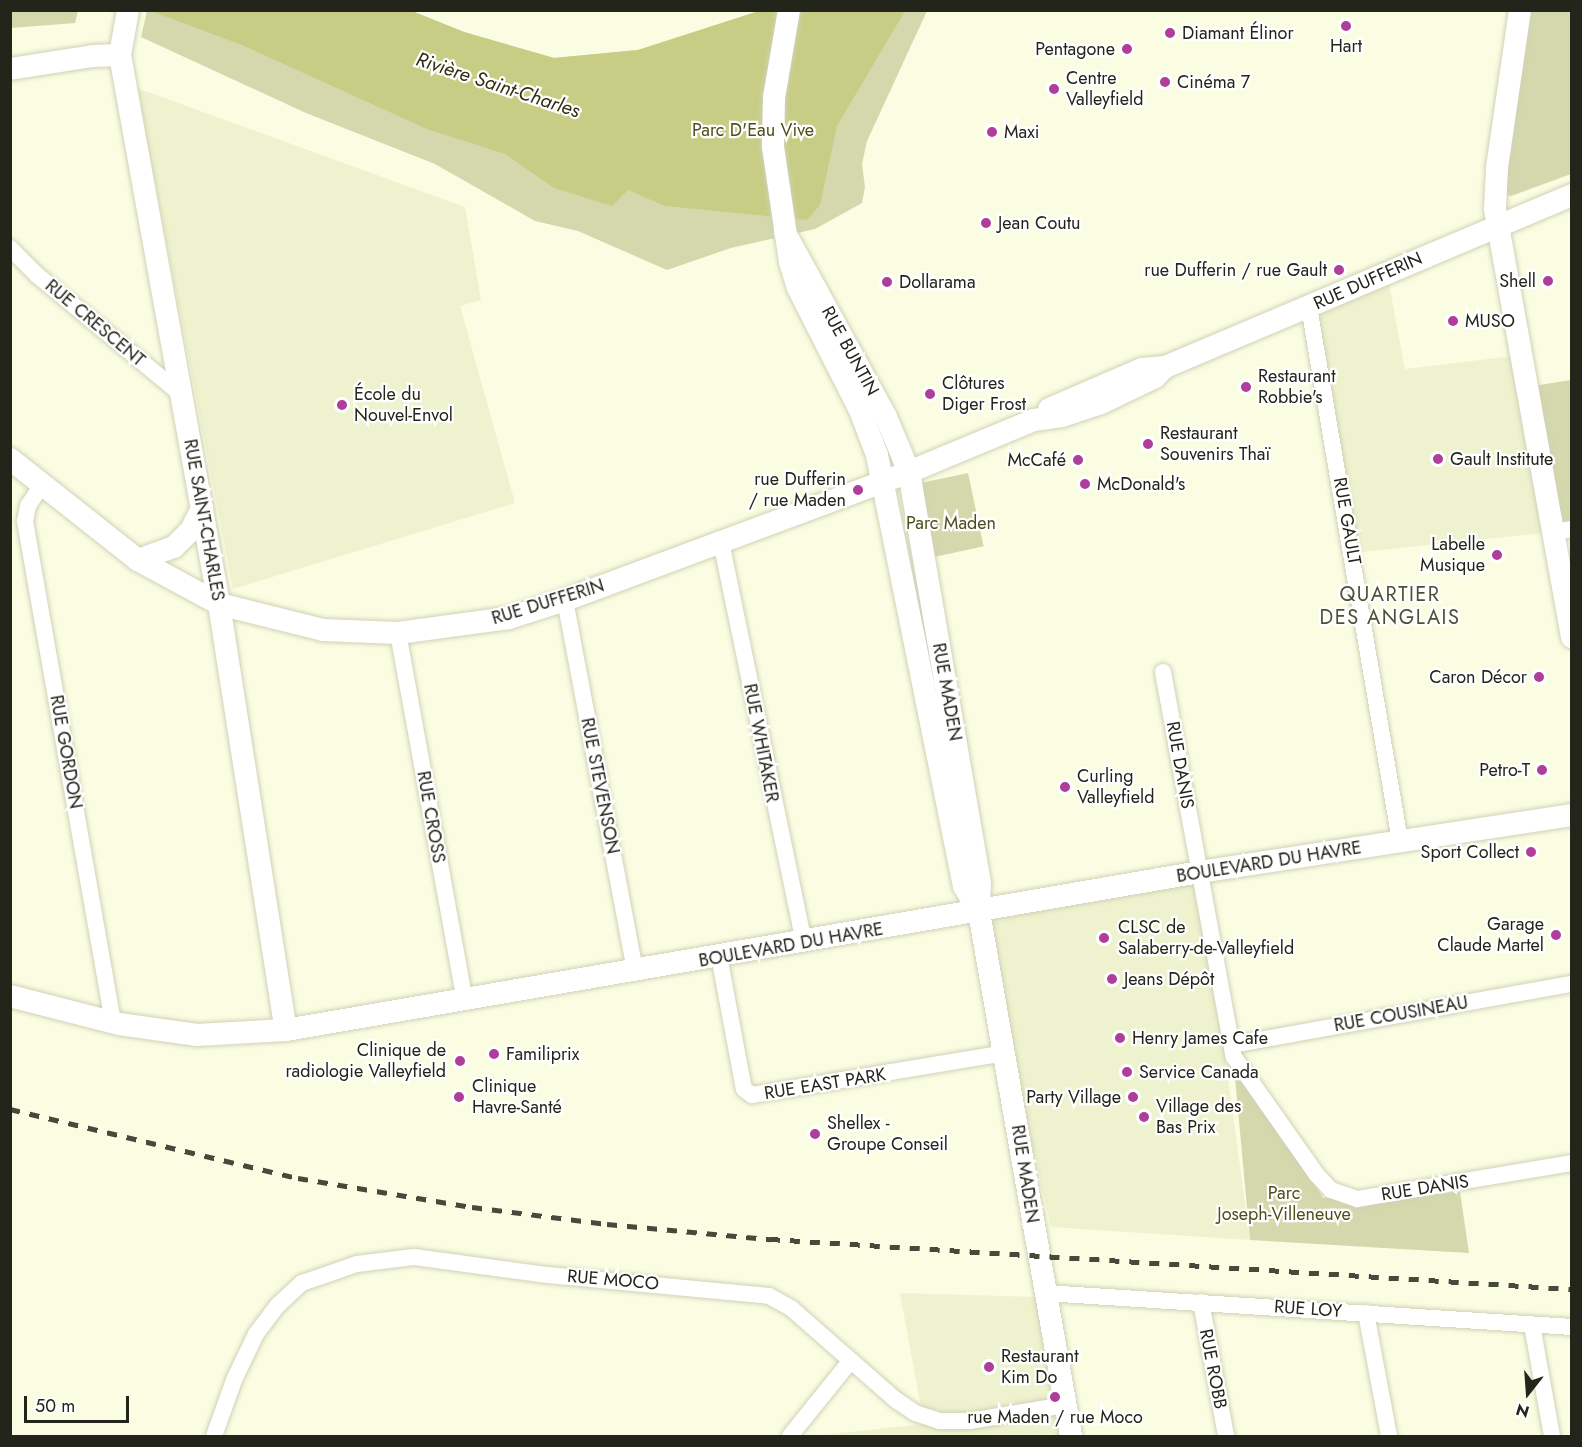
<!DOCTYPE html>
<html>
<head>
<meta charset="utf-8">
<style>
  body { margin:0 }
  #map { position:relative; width:1582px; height:1447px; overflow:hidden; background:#fafde1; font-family:Jost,sans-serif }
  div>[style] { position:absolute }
  .built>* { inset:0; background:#eff2ce }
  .green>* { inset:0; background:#d4d8ac; transform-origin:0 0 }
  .water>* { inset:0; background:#c8cd85 }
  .roads { filter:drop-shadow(0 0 2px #d0d2b7) drop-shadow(0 0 2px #d0d2b7) }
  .street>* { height:16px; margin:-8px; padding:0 8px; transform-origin:8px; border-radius:8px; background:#fff }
  .secondary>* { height:22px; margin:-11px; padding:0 11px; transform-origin:11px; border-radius:11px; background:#fff }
  .rail>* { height:4.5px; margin-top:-2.25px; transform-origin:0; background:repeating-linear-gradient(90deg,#47493c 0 10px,transparent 0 20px) }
  .dots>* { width:16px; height:16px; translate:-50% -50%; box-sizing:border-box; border:3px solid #fff; border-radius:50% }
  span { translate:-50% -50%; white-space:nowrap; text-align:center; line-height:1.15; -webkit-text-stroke:4.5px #fff; paint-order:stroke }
  .poi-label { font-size:18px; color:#23241a }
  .left { translate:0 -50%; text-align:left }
  .right { translate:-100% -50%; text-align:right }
  .park-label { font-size:18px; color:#4c4f1a }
  .street-label { font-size:18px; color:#23241a }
  .water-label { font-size:20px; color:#2f3011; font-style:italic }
  .neighbourhood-label { font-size:20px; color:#4d4f38; letter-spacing:1.5px }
  .frame { position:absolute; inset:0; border:12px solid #23241a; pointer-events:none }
  .north { position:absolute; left:1498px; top:1363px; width:60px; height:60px; -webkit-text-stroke:4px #fff; paint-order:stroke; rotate:197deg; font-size:16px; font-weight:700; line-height:24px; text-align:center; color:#23241a }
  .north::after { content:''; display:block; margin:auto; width:21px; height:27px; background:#23241a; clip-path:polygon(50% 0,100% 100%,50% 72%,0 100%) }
  .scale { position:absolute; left:24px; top:1396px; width:105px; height:27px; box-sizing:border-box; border:3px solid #23241a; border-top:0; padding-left:8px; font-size:18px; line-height:21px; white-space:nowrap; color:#23241a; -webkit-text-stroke:4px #fff; paint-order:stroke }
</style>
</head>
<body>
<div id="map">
  <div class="built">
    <i style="clip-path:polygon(137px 88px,465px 207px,481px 300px,460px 306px,515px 503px,233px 589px)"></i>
    <i style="clip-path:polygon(1387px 273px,1405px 369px,1522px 355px,1553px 532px,1352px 553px,1309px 307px)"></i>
    <i style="clip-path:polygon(1200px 872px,1250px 1240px,1051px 1227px,979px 912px)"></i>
    <i style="clip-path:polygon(900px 1293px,1038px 1297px,1061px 1436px,813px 1436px,924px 1424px)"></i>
  </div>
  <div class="green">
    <i style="clip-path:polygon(11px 10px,78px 10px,78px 11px,75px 23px,11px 28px)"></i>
    <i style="clip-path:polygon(147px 11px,412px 11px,464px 32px,554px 58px,638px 50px,759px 11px,927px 11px,867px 141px,862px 164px,865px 187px,862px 203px,815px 229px,731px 248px,667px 270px,578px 231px,535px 221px,435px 164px,306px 113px,141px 37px)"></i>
    <i style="clip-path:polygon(1525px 11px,1571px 11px,1571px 174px,1511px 196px,1503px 194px)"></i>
    <i style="clip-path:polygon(1571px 380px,1571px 529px,1553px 532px,1527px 387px)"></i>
    <i style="left:968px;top:473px;width:75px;height:53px;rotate:78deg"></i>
    <i style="clip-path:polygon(1232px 1045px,1323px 1198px,1460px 1192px,1469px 1253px,1250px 1240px)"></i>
  </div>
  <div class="water">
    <i style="clip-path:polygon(151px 11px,412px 11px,464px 32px,554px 58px,638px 50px,759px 11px,905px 11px,837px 126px,820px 205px,807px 220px,665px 206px,628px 190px,612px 206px,554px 188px,505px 154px,427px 129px,242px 45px)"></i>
  </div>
  <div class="roads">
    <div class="street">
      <i style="left:10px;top:248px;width:38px;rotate:45deg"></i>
      <i style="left:37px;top:275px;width:188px;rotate:39.6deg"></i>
      <i style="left:1309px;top:307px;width:542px;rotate:80.33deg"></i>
      <i style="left:42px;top:485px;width:25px;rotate:124deg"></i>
      <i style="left:28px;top:506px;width:15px;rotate:101deg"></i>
      <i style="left:25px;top:521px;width:509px;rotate:80.04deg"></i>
      <i style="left:1553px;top:532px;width:19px;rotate:-9deg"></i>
      <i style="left:721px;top:542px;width:409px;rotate:78.3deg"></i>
      <i style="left:565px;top:600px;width:379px;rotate:79.3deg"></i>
      <i style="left:398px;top:633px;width:374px;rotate:79.7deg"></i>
      <i style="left:1163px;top:672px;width:391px;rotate:79.6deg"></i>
      <i style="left:1234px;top:1057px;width:144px;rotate:54.9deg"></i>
      <i style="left:1317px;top:1175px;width:21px;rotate:47deg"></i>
      <i style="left:1331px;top:1190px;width:28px;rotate:19deg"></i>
      <i style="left:1357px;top:1199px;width:218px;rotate:-9.5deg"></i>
      <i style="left:719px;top:956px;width:135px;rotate:79.4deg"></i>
      <i style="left:744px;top:1089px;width:10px;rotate:37deg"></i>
      <i style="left:752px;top:1095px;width:257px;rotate:-9.4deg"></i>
      <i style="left:1232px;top:1045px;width:345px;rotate:-10.2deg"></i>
      <i style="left:1045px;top:1293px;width:528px;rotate:3.69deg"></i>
      <i style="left:1201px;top:1302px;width:136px;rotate:79.4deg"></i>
      <i style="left:1366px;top:1313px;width:125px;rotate:79.4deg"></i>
      <i style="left:1532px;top:1325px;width:113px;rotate:79.8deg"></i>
      <i style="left:214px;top:1436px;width:59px;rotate:-70.3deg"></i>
      <i style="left:234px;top:1380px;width:51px;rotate:-64.4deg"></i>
      <i style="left:256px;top:1334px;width:35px;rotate:-53deg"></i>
      <i style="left:277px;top:1306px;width:34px;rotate:-43deg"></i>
      <i style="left:302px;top:1283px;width:58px;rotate:-19.1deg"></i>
      <i style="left:357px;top:1264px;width:57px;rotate:-7deg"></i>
      <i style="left:414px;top:1257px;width:135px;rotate:7.7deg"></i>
      <i style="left:548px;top:1275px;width:222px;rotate:5.4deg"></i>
      <i style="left:769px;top:1296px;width:26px;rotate:29deg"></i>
      <i style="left:792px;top:1309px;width:138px;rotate:41.2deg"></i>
      <i style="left:896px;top:1400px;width:23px;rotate:34deg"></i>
      <i style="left:915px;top:1413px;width:25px;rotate:18deg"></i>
      <i style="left:939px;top:1421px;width:31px"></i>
      <i style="left:970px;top:1421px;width:96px;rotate:-9.6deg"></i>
      <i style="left:790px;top:1436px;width:97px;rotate:-51.2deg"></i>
    </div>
    <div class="secondary">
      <i style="left:128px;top:10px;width:46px;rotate:100.1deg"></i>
      <i style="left:120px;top:55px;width:558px;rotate:79.78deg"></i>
      <i style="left:219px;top:604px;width:431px;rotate:81.1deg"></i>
      <i style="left:789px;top:10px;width:89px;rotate:99.7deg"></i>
      <i style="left:774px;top:98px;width:49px;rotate:91.2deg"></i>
      <i style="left:773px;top:147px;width:116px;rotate:81.6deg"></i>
      <i style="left:790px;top:262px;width:27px;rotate:73deg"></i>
      <i style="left:798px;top:288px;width:137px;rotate:63.1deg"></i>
      <i style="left:860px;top:410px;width:48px;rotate:69.3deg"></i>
      <i style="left:877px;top:455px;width:440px;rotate:78.6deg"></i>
      <i style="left:964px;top:886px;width:28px;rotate:60deg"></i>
      <i style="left:1520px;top:10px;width:160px;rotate:98.3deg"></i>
      <i style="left:1497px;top:168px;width:41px;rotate:92.8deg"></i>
      <i style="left:1495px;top:209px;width:435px;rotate:79.8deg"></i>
      <i style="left:10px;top:69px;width:84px;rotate:-8.9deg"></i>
      <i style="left:93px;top:56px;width:27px;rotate:-2deg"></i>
      <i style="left:785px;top:233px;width:210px;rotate:61.2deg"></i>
      <i style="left:886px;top:417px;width:60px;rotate:67.3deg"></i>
      <i style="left:909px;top:472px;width:416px;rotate:80.2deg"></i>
      <i style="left:980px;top:882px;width:30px;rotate:92deg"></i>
      <i style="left:979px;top:912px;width:532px;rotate:80.04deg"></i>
      <i style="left:1049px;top:409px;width:101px;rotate:-23.3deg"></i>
      <i style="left:1142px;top:369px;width:23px;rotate:-5deg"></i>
      <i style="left:1165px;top:367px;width:442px;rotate:-22.9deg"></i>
      <i style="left:10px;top:459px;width:163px;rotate:38.3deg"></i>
      <i style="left:138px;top:560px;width:92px;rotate:28.5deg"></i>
      <i style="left:219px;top:604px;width:107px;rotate:14deg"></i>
      <i style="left:323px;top:630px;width:75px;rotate:2.3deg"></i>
      <i style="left:398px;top:633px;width:112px;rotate:-7.7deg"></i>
      <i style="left:509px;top:618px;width:59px;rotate:-17.8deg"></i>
      <i style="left:565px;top:600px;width:367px;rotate:-20.4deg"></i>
      <i style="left:909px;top:472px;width:135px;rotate:-22.6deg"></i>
      <i style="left:1034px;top:420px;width:28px;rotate:-8deg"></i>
      <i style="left:1062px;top:416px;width:41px;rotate:-18.4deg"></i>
      <i style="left:1101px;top:403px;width:60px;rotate:-25.7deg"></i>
      <i style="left:1155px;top:377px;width:14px;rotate:-45deg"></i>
      <i style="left:138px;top:560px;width:38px;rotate:-20deg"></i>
      <i style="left:174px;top:547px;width:24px;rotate:-45deg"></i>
      <i style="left:191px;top:530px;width:25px;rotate:-63deg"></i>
      <i style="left:10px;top:996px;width:113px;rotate:14.4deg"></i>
      <i style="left:119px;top:1024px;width:79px;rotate:8deg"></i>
      <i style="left:197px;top:1035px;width:89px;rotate:-3.2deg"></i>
      <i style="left:286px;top:1030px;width:928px;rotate:-9.81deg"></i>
      <i style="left:1200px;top:872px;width:376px;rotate:-8.7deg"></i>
    </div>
  </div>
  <div class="rail">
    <i style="left:10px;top:1109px;width:296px;rotate:13.5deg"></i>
    <i style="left:298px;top:1178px;width:176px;rotate:9.5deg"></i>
    <i style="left:472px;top:1207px;width:136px;rotate:7.2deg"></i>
    <i style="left:607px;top:1224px;width:164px;rotate:5.3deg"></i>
    <i style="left:770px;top:1239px;width:804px;rotate:3.57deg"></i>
  </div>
  <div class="dots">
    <i style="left:1346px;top:26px;background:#ae3e9a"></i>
    <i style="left:1170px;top:33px;background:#ae3e9a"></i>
    <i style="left:1127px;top:49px;background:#ae3e9a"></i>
    <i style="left:1165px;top:82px;background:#ae3e9a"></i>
    <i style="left:1054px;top:89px;background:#ae3e9a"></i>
    <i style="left:992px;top:132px;background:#ae3e9a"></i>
    <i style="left:986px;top:223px;background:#ae3e9a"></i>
    <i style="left:1339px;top:270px;background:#ae3e9a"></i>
    <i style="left:1548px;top:281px;background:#ae3e9a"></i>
    <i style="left:887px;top:282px;background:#ae3e9a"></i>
    <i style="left:1453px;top:321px;background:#ae3e9a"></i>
    <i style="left:1246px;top:387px;background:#ae3e9a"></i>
    <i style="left:930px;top:394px;background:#ae3e9a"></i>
    <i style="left:342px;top:405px;background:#ae3e9a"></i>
    <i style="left:1148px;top:444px;background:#ae3e9a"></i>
    <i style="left:1438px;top:459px;background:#ae3e9a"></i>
    <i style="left:1078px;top:460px;background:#ae3e9a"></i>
    <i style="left:1085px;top:484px;background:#ae3e9a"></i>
    <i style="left:858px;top:490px;background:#ae3e9a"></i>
    <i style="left:1497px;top:555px;background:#ae3e9a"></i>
    <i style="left:1539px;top:677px;background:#ae3e9a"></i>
    <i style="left:1542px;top:770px;background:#ae3e9a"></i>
    <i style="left:1065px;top:787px;background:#ae3e9a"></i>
    <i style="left:1531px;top:852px;background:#ae3e9a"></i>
    <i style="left:1556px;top:935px;background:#ae3e9a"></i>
    <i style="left:1104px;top:938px;background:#ae3e9a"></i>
    <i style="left:1112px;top:979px;background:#ae3e9a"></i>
    <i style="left:1120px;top:1038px;background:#ae3e9a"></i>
    <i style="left:494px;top:1054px;background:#ae3e9a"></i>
    <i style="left:460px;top:1061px;background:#ae3e9a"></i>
    <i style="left:1127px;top:1072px;background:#ae3e9a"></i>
    <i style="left:459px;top:1097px;background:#ae3e9a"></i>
    <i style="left:1133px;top:1097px;background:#ae3e9a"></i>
    <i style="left:1144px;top:1117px;background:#ae3e9a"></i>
    <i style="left:815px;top:1134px;background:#ae3e9a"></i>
    <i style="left:989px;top:1367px;background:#ae3e9a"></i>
    <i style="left:1055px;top:1397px;background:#ae3e9a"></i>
  </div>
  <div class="poi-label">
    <span class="left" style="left:1182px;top:33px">Diamant Élinor</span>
    <span style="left:1346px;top:46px">Hart</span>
    <span class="right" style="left:1115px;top:49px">Pentagone</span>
    <span class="left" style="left:1066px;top:89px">Centre<br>Valleyfield</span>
    <span class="left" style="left:1177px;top:82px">Cinéma 7</span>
    <span class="left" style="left:1004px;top:132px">Maxi</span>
    <span class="left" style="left:998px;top:223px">Jean Coutu</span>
    <span class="right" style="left:1327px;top:270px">rue Dufferin / rue Gault</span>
    <span class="right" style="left:1536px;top:281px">Shell</span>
    <span class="left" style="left:899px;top:282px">Dollarama</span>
    <span class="left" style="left:1465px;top:321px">MUSO</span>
    <span class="left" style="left:1258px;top:387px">Restaurant<br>Robbie's</span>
    <span class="left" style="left:942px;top:394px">Clôtures<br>Diger Frost</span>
    <span class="left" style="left:354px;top:405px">École du<br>Nouvel-Envol</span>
    <span class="left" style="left:1160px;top:444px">Restaurant<br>Souvenirs Thaï</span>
    <span class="left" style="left:1450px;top:459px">Gault Institute</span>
    <span class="right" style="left:1066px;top:460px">McCafé</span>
    <span class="right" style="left:846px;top:490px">rue Dufferin<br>/ rue Maden</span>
    <span class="left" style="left:1097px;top:484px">McDonald's</span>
    <span class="right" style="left:1485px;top:555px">Labelle<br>Musique</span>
    <span class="right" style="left:1527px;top:677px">Caron Décor</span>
    <span class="right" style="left:1530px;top:770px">Petro-T</span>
    <span class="left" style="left:1077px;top:787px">Curling<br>Valleyfield</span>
    <span class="right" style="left:1519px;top:852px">Sport Collect</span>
    <span class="right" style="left:1544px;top:935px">Garage<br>Claude Martel</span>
    <span class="left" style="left:1118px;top:938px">CLSC de<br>Salaberry-de-Valleyfield</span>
    <span class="left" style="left:1124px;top:979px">Jeans Dépôt</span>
    <span class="left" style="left:1132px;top:1038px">Henry James Cafe</span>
    <span class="right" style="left:446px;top:1061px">Clinique de<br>radiologie Valleyfield</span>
    <span class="left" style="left:506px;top:1054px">Familiprix</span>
    <span class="left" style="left:1139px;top:1072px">Service Canada</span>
    <span class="left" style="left:472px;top:1097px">Clinique<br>Havre-Santé</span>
    <span class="right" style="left:1121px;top:1097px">Party Village</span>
    <span class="left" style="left:1156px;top:1117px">Village des<br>Bas Prix</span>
    <span class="left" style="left:827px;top:1134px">Shellex -<br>Groupe Conseil</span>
    <span class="left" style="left:1001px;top:1367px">Restaurant<br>Kim Do</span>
    <span style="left:1055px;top:1417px">rue Maden / rue Moco</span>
  </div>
  <div class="park-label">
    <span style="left:753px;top:130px">Parc D'Eau Vive</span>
    <span style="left:951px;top:523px">Parc Maden</span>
    <span style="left:1284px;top:1204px">Parc<br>Joseph-Villeneuve</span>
  </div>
  <div class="street-label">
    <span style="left:1368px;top:281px;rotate:-24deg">RUE DUFFERIN</span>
    <span style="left:95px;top:323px;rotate:40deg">RUE CRESCENT</span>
    <span style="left:850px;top:351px;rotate:61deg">RUE BUNTIN</span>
    <span style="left:204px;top:520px;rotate:80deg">RUE SAINT-CHARLES</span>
    <span style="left:1347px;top:521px;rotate:80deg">RUE GAULT</span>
    <span style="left:548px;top:602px;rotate:-17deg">RUE DUFFERIN</span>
    <span style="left:947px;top:692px;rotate:80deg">RUE MADEN</span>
    <span style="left:761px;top:743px;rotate:79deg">RUE WHITAKER</span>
    <span style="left:66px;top:752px;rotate:80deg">RUE GORDON</span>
    <span style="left:1180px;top:765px;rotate:80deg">RUE DANIS</span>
    <span style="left:600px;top:786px;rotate:79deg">RUE STEVENSON</span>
    <span style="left:431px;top:817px;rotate:80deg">RUE CROSS</span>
    <span style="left:1269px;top:862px;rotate:-9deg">BOULEVARD DU HAVRE</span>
    <span style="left:791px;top:945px;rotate:-10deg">BOULEVARD DU HAVRE</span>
    <span style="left:1401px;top:1014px;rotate:-10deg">RUE COUSINEAU</span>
    <span style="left:825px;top:1084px;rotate:-9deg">RUE EAST PARK</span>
    <span style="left:1025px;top:1174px;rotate:81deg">RUE MADEN</span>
    <span style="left:1425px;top:1188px;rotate:-9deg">RUE DANIS</span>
    <span style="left:613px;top:1280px;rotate:5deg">RUE MOCO</span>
    <span style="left:1308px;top:1309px;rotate:4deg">RUE LOY</span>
    <span style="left:1213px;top:1369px;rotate:79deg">RUE ROBB</span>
  </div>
  <div class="water-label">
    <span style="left:498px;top:85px;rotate:18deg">Rivière Saint-Charles</span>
  </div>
  <div class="neighbourhood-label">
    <span style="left:1390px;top:606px">QUARTIER<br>DES ANGLAIS</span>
  </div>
  <div class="frame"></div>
  <div class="north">N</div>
  <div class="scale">50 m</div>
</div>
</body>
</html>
